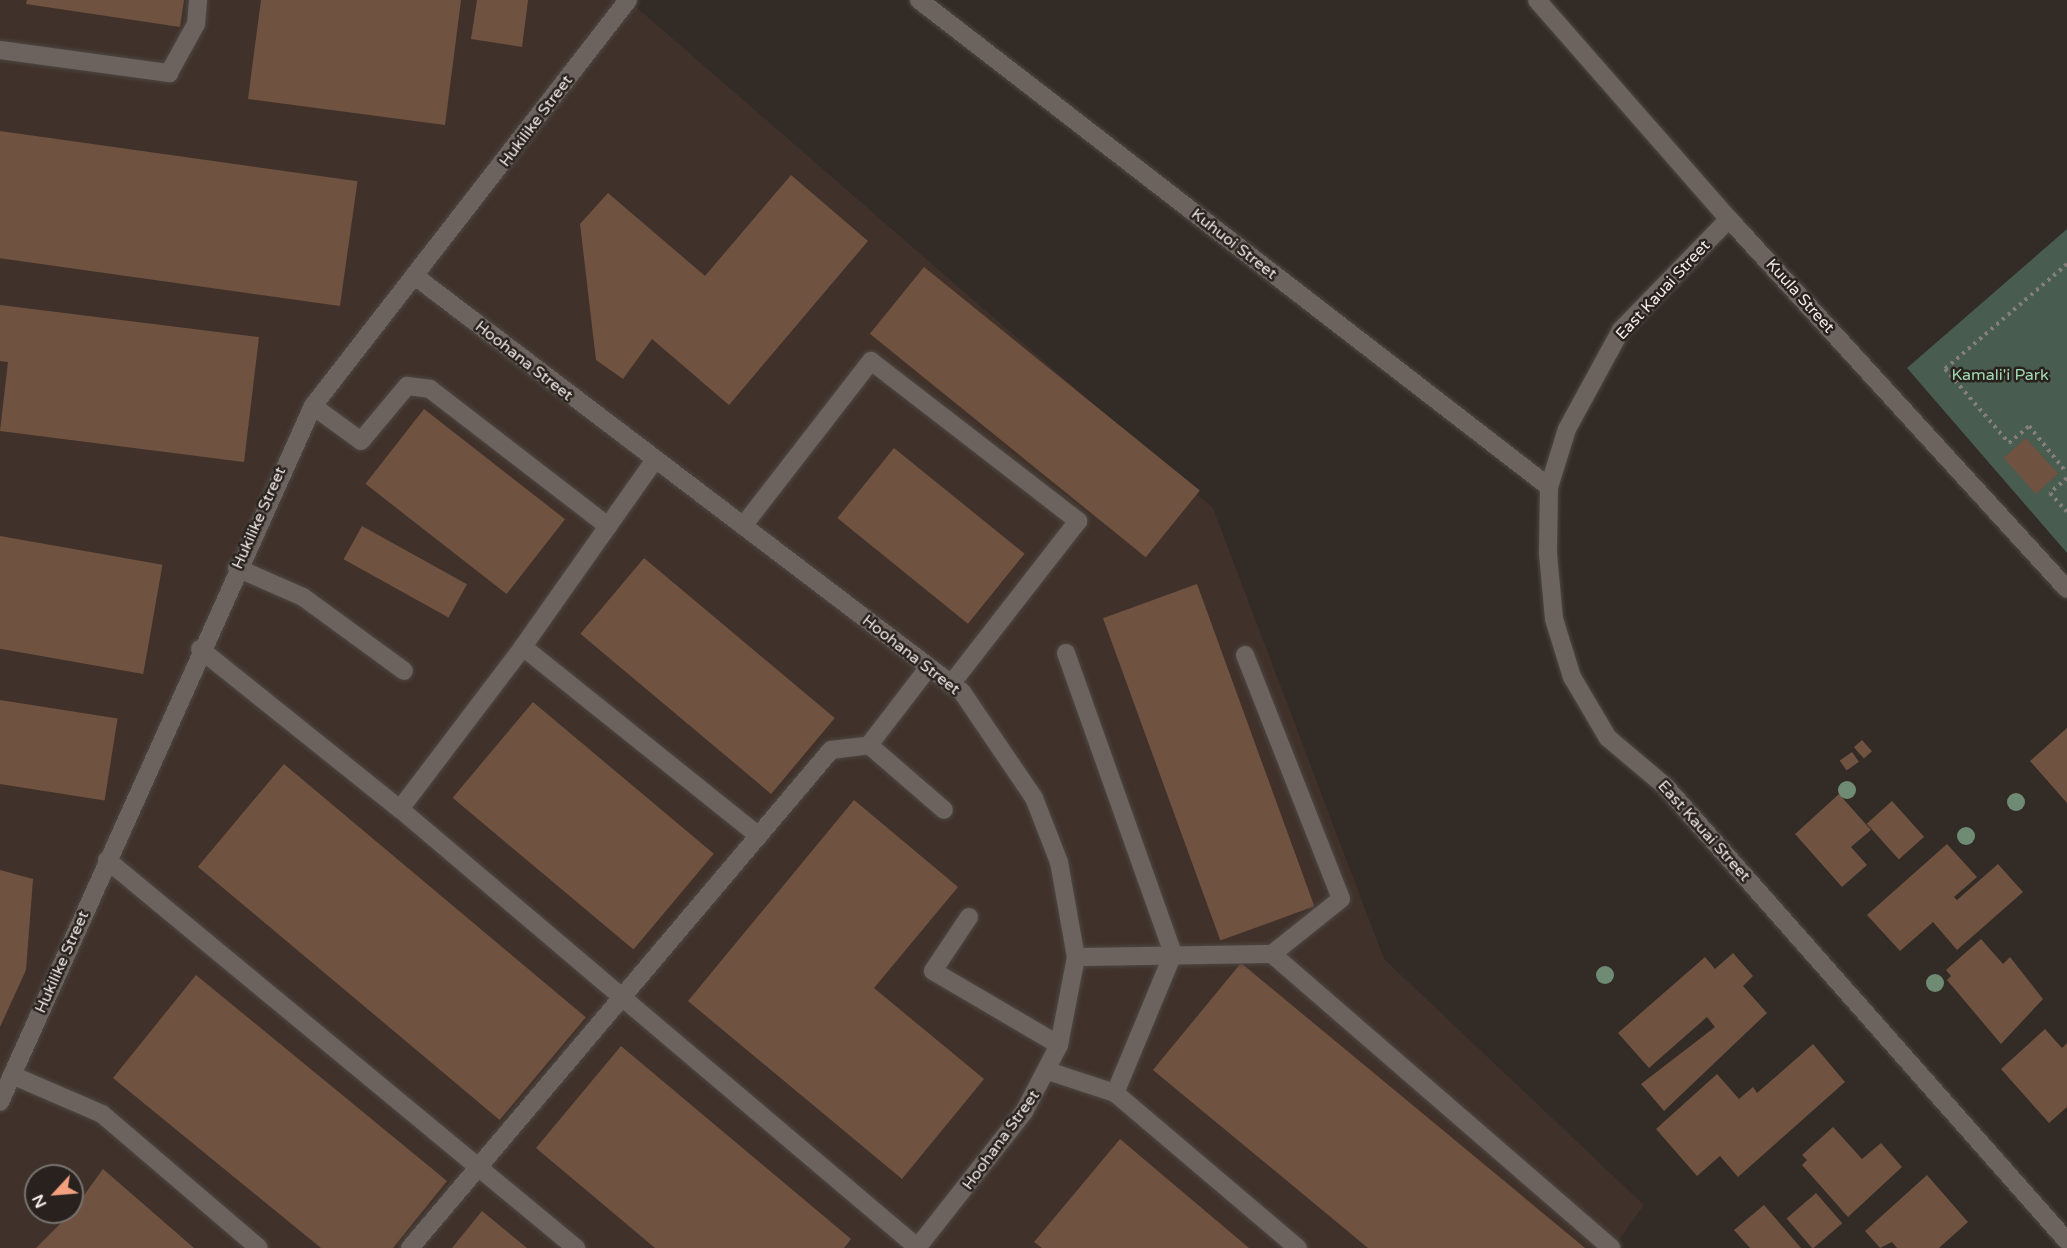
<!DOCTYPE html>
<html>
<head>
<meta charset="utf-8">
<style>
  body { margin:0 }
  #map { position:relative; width:2067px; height:1248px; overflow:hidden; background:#322b26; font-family:"Varela Round",sans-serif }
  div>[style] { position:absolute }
  .built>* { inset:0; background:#40322a }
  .green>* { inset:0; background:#485c4f }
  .building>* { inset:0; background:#705240; transform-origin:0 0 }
  .path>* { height:4px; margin-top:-2px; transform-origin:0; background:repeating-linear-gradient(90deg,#857f7b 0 3px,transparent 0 7.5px) }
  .roads { filter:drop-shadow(0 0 2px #4d4743) drop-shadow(0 0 2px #4d4743) }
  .lane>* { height:18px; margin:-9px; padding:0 9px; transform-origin:9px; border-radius:9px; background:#6c635e }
  .street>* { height:18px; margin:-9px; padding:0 9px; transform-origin:9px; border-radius:9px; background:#6c635e }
  .trees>* { width:18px; height:18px; margin:-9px; border-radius:50%; background:#6f8b74 }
  span { translate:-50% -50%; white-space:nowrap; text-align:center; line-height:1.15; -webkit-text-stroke:5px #28211d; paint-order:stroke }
  .street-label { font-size:16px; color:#f0ebe8 }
  .park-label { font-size:16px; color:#a1d9b4 }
  .north { position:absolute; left:24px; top:1164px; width:60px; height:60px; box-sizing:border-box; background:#28211d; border:2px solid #78726e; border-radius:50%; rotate:244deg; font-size:16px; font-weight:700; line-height:24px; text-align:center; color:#f0ebe8 }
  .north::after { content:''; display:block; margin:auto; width:21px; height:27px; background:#f2a080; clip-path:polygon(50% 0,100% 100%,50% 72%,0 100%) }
</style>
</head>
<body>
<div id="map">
  <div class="built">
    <i style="clip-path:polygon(evenodd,0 0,628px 0,1213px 508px,1384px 959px,1644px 1205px,1613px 1248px,0 1248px,0 0,36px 1176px,72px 1176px,72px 1212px,36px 1212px,36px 1176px)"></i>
  </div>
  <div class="green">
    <i style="clip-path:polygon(2067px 229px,2067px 553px,1907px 368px)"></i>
  </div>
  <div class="building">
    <i style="clip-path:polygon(27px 0,184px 0,180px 27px,26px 4px)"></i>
    <i style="clip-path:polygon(261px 0,461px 0,445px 125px,248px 99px)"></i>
    <i style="clip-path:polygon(477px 0,528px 0,522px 47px,471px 39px)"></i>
    <i style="left:0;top:131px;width:361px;height:126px;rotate:8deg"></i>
    <i style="clip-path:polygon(791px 175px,868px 241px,729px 405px,652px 339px,623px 379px,596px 360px,580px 224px,608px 193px,705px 276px)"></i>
    <i style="left:924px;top:267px;width:355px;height:86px;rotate:39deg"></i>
    <i style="clip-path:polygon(0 305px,259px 337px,244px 462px,0 431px,8px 362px,0 361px)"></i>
    <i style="left:424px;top:409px;width:179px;height:95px;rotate:38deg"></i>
    <i style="left:2026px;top:438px;width:48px;height:30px;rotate:48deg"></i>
    <i style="left:894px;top:448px;width:168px;height:90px;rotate:39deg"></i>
    <i style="left:362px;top:526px;width:120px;height:38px;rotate:29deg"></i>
    <i style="left:0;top:536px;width:165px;height:111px;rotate:10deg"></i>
    <i style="left:644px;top:558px;width:249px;height:99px;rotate:40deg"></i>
    <i style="left:1197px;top:584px;width:343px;height:100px;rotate:70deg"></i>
    <i style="left:0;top:700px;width:119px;height:83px;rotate:9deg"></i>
    <i style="left:533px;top:702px;width:236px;height:125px;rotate:40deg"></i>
    <i style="clip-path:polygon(2067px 728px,2067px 803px,2030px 761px)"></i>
    <i style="left:1862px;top:740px;width:15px;height:11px;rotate:48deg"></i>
    <i style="left:1852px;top:752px;width:12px;height:15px;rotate:55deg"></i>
    <i style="left:284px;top:764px;width:394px;height:134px;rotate:40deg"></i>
    <i style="clip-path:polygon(1839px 794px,1871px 830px,1851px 847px,1867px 865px,1842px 887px,1795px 834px)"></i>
    <i style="clip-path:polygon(854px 800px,958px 887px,874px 988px,984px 1079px,902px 1179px,688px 1001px)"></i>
    <i style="left:1892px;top:801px;width:48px;height:34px;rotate:48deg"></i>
    <i style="clip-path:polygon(1947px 844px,1977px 877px,1954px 897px,1957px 900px,1998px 864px,2023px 892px,1957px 950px,1933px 922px,1900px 951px,1867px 915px)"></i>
    <i style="clip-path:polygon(0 870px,33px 879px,26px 970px,0 1027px)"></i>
    <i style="clip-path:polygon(1981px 939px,2003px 964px,2010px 957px,2043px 999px,2001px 1044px,1947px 980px,1951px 976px,1946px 970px)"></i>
    <i style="clip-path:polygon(1733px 953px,1753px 976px,1743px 986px,1767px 1013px,1664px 1111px,1641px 1084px,1715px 1027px,1707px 1017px,1649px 1068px,1618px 1033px,1705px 957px,1715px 969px)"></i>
    <i style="clip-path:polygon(1241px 963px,1585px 1248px,1368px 1248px,1153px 1070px)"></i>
    <i style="clip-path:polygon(196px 975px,447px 1181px,393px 1248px,321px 1248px,113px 1078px)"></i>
    <i style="clip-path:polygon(2045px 1029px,2062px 1048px,2067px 1043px,2067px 1107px,2049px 1123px,2001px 1069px)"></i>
    <i style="clip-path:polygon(1813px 1044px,1845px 1082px,1738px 1177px,1720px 1156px,1697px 1176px,1656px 1129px,1717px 1074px,1739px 1099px,1753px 1087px,1757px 1093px)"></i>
    <i style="clip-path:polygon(621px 1046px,851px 1239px,844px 1248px,655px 1248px,536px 1148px)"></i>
    <i style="clip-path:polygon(1833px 1127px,1862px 1159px,1881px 1143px,1902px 1167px,1848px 1217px,1802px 1165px,1807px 1160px,1802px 1155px)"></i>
    <i style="clip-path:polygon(1120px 1139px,1249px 1248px,1042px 1248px,1034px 1242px)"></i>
    <i style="clip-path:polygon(103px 1169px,194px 1248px,36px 1248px,72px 1212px)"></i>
    <i style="clip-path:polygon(1927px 1175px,1968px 1222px,1939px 1248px,1897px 1248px,1892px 1242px,1880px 1248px,1865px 1231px)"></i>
    <i style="left:1816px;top:1193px;width:40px;height:39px;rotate:49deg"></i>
    <i style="clip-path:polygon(1764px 1205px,1801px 1248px,1750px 1248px,1734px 1230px)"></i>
    <i style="clip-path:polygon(482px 1211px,527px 1248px,452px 1248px)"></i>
  </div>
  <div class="path">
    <i style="left:2067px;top:264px;width:161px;rotate:139.3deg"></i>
    <i style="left:1945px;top:369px;width:98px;rotate:49.1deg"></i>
    <i style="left:2009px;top:443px;width:26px;rotate:-40deg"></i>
    <i style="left:2029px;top:426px;width:60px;rotate:51deg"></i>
    <i style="left:2067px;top:478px;width:23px;rotate:139deg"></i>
    <i style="left:2050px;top:493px;width:25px;rotate:48deg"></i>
  </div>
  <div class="roads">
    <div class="lane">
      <i style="left:0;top:50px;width:171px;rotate:7.8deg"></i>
      <i style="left:169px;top:73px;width:56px;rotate:-61.1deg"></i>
      <i style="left:196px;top:24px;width:24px;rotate:-85deg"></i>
      <i style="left:313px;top:406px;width:59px;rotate:36.1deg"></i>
      <i style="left:361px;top:441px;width:72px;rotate:-50.1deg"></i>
      <i style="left:407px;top:386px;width:23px;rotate:7deg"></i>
      <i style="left:430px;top:389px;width:225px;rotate:37.6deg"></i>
      <i style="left:654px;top:461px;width:228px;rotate:125.2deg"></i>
      <i style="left:523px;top:647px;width:302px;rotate:38.7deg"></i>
      <i style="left:743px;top:526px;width:209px;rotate:-52.2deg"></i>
      <i style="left:871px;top:361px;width:262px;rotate:37.7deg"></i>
      <i style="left:1078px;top:521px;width:207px;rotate:127.9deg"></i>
      <i style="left:237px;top:568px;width:72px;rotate:23.7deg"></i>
      <i style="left:303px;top:597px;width:125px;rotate:36.2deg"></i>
      <i style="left:523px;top:647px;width:203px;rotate:127.2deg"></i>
      <i style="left:400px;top:809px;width:679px;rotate:40.28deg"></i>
      <i style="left:200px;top:649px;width:256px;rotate:38.7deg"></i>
      <i style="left:1066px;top:653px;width:319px;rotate:70.4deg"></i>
      <i style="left:1173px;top:954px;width:151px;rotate:112.6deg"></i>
      <i style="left:1245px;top:655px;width:262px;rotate:68.5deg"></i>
      <i style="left:1341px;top:899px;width:88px;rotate:141.4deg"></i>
      <i style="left:869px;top:745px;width:97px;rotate:-52.5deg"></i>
      <i style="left:107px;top:860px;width:609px;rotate:39.6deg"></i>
      <i style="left:969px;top:917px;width:65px;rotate:123.7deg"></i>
      <i style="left:933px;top:971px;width:146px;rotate:30.4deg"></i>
      <i style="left:1076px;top:957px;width:196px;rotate:-0.9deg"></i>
      <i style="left:1272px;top:954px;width:449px;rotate:40.9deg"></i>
      <i style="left:1048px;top:1071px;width:71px;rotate:18.2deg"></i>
      <i style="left:1115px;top:1093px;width:240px;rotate:40.3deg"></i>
      <i style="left:12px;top:1075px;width:98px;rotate:23.4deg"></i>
      <i style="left:102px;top:1114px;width:206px;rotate:40.5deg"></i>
      <i style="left:410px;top:1248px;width:652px;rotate:-49.79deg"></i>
      <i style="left:831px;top:750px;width:38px;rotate:-7deg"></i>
      <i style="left:869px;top:745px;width:99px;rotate:40.9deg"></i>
    </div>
    <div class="street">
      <i style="left:919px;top:0;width:796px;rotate:37.7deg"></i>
      <i style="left:1537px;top:0;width:291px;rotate:48.8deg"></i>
      <i style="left:1729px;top:219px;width:501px;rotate:47.59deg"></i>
      <i style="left:1729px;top:219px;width:155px;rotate:134.2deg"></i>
      <i style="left:1621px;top:330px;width:113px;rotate:118.6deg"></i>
      <i style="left:1567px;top:429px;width:61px;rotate:107.2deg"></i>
      <i style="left:1549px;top:487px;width:67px;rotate:90.9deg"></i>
      <i style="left:1548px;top:554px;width:65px;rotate:84.7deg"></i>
      <i style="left:1554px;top:619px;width:61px;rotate:72.8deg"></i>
      <i style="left:1572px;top:677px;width:71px;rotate:59.5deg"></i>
      <i style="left:1608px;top:738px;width:75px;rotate:40.1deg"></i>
      <i style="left:1665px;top:786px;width:607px;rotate:48.54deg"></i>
      <i style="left:416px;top:277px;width:686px;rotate:37.24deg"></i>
      <i style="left:962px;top:692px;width:128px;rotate:55.8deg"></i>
      <i style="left:1034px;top:798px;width:69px;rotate:68.7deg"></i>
      <i style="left:1059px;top:862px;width:97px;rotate:79.9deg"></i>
      <i style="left:1076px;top:957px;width:90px;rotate:100.9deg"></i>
      <i style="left:1059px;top:1045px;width:76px;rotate:117.6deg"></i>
      <i style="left:1024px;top:1112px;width:173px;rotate:128.2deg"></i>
      <i style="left:0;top:1102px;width:763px;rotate:-65.79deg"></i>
      <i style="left:313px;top:406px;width:514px;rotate:-52.19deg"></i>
    </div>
  </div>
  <div class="trees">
    <i style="left:1847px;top:790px"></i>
    <i style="left:2016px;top:802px"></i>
    <i style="left:1966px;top:836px"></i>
    <i style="left:1605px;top:975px"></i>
    <i style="left:1935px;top:983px"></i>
  </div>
  <div class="street-label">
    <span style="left:536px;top:121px;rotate:-53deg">Hukilike Street</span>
    <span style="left:1234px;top:244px;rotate:38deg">Kuhuoi Street</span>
    <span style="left:1663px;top:290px;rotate:-47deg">East Kauai Street</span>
    <span style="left:1800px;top:296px;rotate:48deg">Kuula Street</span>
    <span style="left:524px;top:361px;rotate:38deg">Hoohana Street</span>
    <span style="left:259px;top:518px;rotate:-66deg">Hukilike Street</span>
    <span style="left:911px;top:655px;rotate:38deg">Hoohana Street</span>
    <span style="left:1704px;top:831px;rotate:48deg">East Kauai Street</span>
    <span style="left:62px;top:962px;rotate:-66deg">Hukilike Street</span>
    <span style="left:1001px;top:1140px;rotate:-54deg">Hoohana Street</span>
  </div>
  <div class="park-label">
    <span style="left:2000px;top:375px">Kamali'i Park</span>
  </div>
  <div class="north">N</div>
</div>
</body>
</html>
